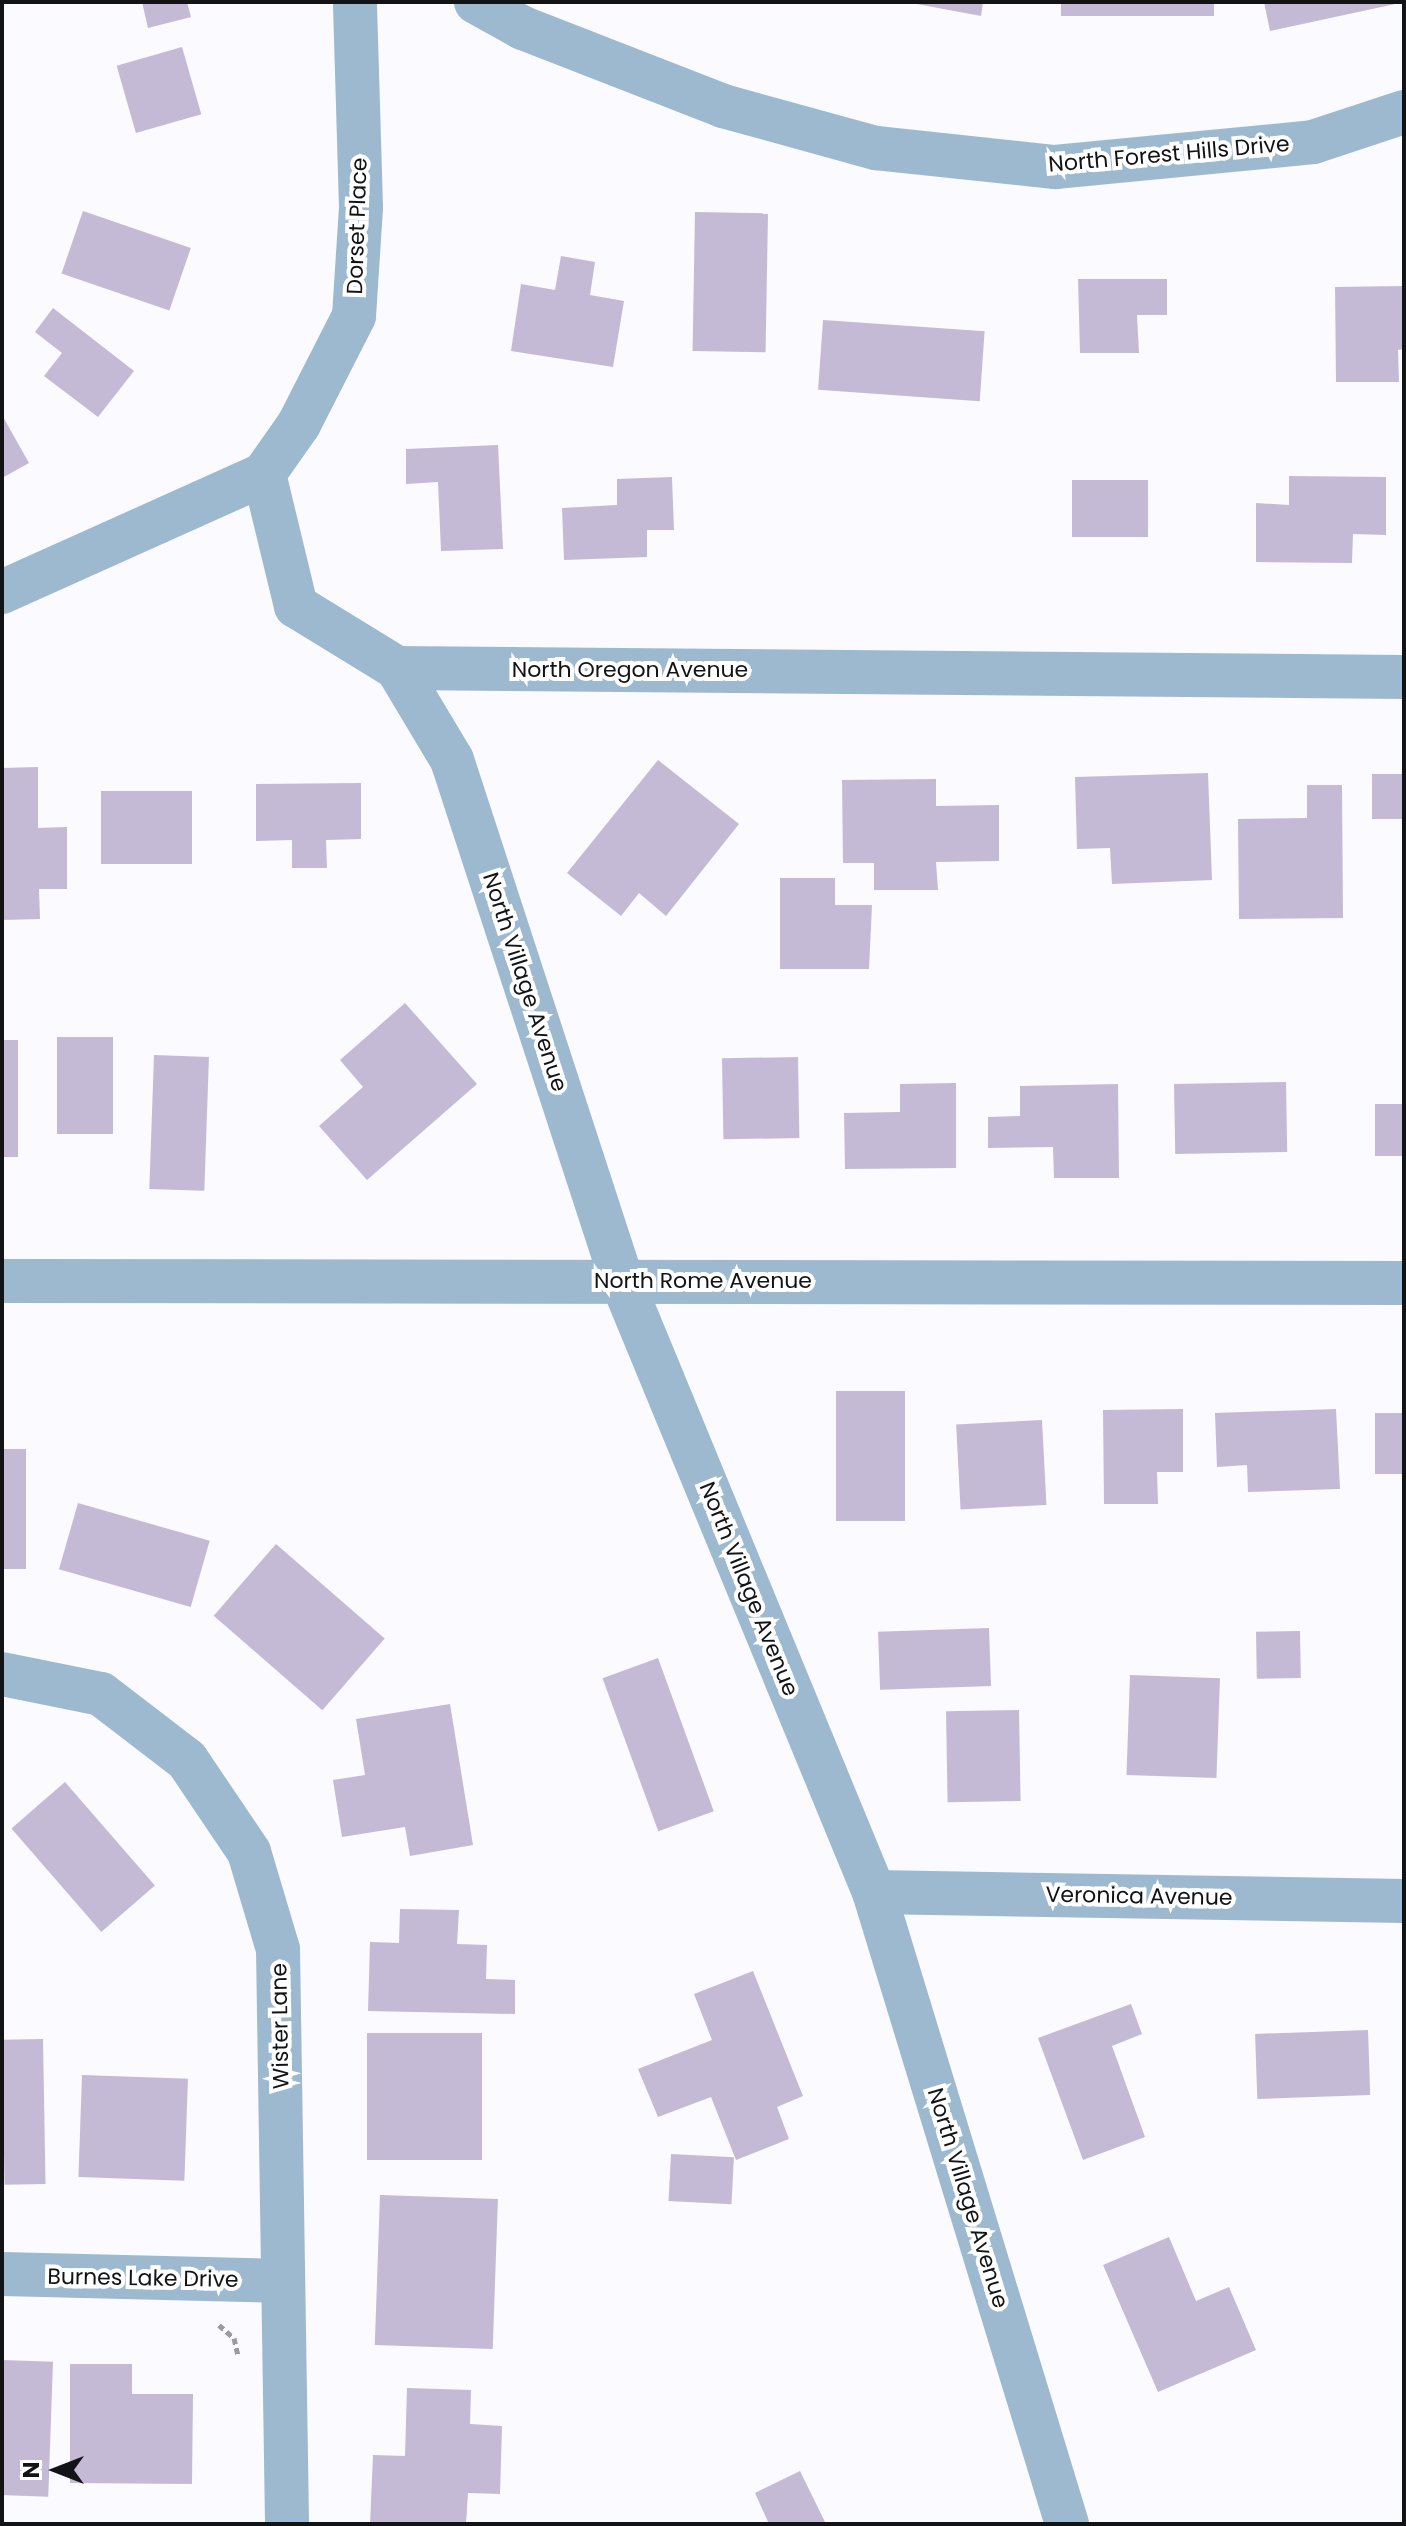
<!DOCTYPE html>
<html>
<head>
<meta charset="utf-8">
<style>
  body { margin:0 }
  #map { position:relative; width:1406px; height:2526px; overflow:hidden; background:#fafaff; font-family:Poppins,sans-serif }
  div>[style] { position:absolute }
  .building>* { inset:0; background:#c4bad6; transform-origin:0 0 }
  .path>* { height:5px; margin-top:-2.5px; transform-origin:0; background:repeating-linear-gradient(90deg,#9a9b9e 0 6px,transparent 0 10px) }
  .minor>* { height:44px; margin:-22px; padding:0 22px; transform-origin:22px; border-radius:22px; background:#9cb9d0 }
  span { translate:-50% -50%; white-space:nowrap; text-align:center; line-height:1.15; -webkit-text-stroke:8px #fff; paint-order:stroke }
  .street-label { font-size:22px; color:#121315 }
  .frame { position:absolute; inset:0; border:4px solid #121315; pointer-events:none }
  .north { position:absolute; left:16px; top:2430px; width:80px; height:80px; -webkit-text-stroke:6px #fff; paint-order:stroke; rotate:270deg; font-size:22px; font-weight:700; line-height:32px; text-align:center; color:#121315 }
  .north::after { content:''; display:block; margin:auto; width:28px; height:36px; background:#121315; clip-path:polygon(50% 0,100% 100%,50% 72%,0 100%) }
</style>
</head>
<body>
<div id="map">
  <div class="building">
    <i style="clip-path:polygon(142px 2px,187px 2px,191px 17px,148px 28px)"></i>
    <i style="clip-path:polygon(906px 2px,983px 2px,981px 16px)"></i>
    <i style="left:1061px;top:2px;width:153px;height:14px"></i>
    <i style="clip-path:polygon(1264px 2px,1400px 2px,1400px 3px,1270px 31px)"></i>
    <i style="left:182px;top:47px;width:70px;height:68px;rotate:74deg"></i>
    <i style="left:83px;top:211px;width:114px;height:66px;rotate:19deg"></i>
    <i style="left:695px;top:212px;width:73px;height:139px;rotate:1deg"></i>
    <i style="clip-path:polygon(561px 256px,595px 262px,590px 295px,624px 301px,613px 367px,511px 351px,521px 284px,555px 290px)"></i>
    <i style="clip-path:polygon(1078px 279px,1167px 279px,1167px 315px,1137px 315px,1139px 353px,1080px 353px)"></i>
    <i style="clip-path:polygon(1404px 286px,1404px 349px,1398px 350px,1399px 382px,1336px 382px,1335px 287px)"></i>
    <i style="clip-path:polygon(53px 308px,134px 371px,98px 417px,44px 376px,62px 353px,35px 332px)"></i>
    <i style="left:823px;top:320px;width:162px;height:70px;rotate:4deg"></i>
    <i style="clip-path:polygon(2px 415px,29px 463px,2px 478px)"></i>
    <i style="clip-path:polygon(498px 445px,503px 549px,441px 551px,438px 482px,406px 484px,406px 449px)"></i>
    <i style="clip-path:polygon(1289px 476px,1386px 477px,1386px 535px,1353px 534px,1352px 563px,1256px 562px,1256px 503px,1289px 505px)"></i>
    <i style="clip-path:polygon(672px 477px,674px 530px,647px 530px,647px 557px,564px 560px,562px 508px,617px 505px,617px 479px)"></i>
    <i style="left:1072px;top:480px;width:76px;height:57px"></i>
    <i style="clip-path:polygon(658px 760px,739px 824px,666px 916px,639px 893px,621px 916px,567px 873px)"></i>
    <i style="clip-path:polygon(38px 767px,38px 828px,67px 827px,67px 889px,39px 889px,40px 919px,2px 920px,2px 768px)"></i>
    <i style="clip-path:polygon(1208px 773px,1212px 880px,1112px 884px,1110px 848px,1077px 849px,1075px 777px)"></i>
    <i style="left:1372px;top:774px;width:32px;height:45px"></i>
    <i style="clip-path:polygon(936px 779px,936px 806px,999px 805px,999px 861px,936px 862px,938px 890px,874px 890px,874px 863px,843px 863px,842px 780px)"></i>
    <i style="clip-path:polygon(361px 783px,361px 839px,326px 840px,327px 868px,292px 868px,292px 840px,256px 841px,256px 784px)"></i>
    <i style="clip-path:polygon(1307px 785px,1342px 785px,1343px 918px,1239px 919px,1238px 819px,1307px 818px)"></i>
    <i style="left:101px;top:791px;width:91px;height:73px"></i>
    <i style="clip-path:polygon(780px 878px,835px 878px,835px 905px,872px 905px,869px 969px,780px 969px)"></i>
    <i style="clip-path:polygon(405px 1003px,477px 1084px,367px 1180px,319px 1126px,363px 1087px,340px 1060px)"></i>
    <i style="left:57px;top:1037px;width:56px;height:97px"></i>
    <i style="left:2px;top:1040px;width:16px;height:117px"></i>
    <i style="left:154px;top:1055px;width:55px;height:134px;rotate:2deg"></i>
    <i style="left:798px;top:1057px;width:81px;height:76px;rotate:89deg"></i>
    <i style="left:1286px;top:1082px;width:70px;height:112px;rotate:89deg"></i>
    <i style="clip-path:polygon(956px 1083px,956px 1168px,845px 1169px,844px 1113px,900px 1112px,900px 1084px)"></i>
    <i style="clip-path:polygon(1118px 1084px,1119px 1178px,1054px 1178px,1053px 1147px,988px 1148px,988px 1117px,1020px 1116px,1020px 1086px)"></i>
    <i style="left:1375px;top:1104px;width:29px;height:52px"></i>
    <i style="left:905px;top:1391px;width:130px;height:69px;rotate:90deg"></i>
    <i style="clip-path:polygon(1183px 1409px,1183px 1472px,1157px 1472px,1158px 1504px,1104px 1504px,1103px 1410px)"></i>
    <i style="clip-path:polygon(1336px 1409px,1340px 1489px,1248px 1492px,1247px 1465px,1217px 1467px,1215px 1413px)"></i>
    <i style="left:1375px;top:1413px;width:29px;height:61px"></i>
    <i style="left:1042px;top:1420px;width:85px;height:86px;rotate:87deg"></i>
    <i style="left:2px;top:1449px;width:24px;height:120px"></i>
    <i style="left:78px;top:1503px;width:137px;height:69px;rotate:16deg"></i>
    <i style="left:276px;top:1544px;width:144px;height:95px;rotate:41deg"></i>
    <i style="left:989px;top:1628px;width:58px;height:111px;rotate:88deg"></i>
    <i style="left:1300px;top:1631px;width:47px;height:44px;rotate:89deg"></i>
    <i style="left:658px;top:1658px;width:163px;height:59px;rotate:70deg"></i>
    <i style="left:1130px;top:1675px;width:90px;height:100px;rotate:2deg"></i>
    <i style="clip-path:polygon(450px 1704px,473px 1845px,410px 1856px,405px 1827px,342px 1837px,333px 1780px,365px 1775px,356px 1719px)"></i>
    <i style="left:1019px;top:1710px;width:91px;height:73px;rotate:89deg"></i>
    <i style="left:65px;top:1782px;width:137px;height:71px;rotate:49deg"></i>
    <i style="clip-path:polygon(400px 1909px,459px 1910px,457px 1944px,487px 1945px,486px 1979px,515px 1980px,515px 2014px,368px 2011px,370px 1942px,399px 1943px)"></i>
    <i style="clip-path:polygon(753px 1971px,803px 2096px,777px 2107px,789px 2139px,736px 2160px,711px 2097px,658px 2117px,638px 2069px,712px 2040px,694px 1994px)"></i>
    <i style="clip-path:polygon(1131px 2004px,1142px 2034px,1112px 2046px,1145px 2137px,1083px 2160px,1038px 2038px)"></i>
    <i style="left:1368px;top:2030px;width:65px;height:113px;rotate:88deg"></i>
    <i style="left:367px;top:2033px;width:115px;height:127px"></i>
    <i style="left:43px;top:2039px;width:145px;height:41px;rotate:89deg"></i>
    <i style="left:82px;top:2075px;width:106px;height:102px;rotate:2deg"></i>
    <i style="left:671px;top:2154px;width:63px;height:47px;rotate:3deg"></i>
    <i style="left:380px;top:2195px;width:118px;height:150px;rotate:2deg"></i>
    <i style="clip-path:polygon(1169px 2237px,1196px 2301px,1229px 2287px,1256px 2350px,1158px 2392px,1103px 2265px)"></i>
    <i style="left:2px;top:2360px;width:51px;height:135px;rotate:2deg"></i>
    <i style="clip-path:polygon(70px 2364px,132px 2364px,132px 2394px,193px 2394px,192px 2484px,70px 2483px)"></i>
    <i style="clip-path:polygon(407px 2388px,471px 2390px,470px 2424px,502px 2426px,500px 2494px,468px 2493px,466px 2524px,370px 2524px,373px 2455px,405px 2456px)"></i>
    <i style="clip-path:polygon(800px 2471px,826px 2524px,769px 2524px,755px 2493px)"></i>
  </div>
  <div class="path">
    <i style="left:219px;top:2325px;width:20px;rotate:41deg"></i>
    <i style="left:234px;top:2338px;width:17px;rotate:77deg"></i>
  </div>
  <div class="minor">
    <i style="left:476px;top:2px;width:54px;rotate:29deg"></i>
    <i style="left:523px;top:28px;width:215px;rotate:21.3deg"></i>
    <i style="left:723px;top:106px;width:159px;rotate:15.4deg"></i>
    <i style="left:876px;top:148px;width:180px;rotate:6.1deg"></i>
    <i style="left:1055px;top:167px;width:259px;rotate:-5.5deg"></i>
    <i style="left:1313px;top:142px;width:96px;rotate:-18.2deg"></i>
    <i style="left:264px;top:474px;width:136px;rotate:76.4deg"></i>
    <i style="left:296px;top:606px;width:119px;rotate:31.5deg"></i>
    <i style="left:397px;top:668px;width:1007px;rotate:0.51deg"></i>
    <i style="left:264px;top:474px;width:61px;rotate:-55deg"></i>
    <i style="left:299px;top:424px;width:121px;rotate:-63deg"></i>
    <i style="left:354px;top:316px;width:109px;rotate:-86.3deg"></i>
    <i style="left:361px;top:207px;width:205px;rotate:-91.7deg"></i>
    <i style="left:2px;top:592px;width:287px;rotate:-24.2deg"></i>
    <i style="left:397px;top:668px;width:107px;rotate:59.1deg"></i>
    <i style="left:452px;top:760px;width:548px;rotate:71.93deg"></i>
    <i style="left:622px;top:1281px;width:661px;rotate:67.59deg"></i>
    <i style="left:874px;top:1892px;width:661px;rotate:73.02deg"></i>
    <i style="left:2px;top:1281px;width:1402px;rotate:0.08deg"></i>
    <i style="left:2px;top:1674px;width:101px;rotate:11.4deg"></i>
    <i style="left:101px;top:1694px;width:108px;rotate:37.5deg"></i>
    <i style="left:187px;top:1760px;width:111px;rotate:56deg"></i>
    <i style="left:249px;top:1852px;width:101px;rotate:73.4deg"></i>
    <i style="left:278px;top:1949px;width:575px;rotate:89.1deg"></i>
    <i style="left:874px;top:1892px;width:530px;rotate:0.97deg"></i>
    <i style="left:2px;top:2274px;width:281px;rotate:1.4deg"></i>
  </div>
  <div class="street-label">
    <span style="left:1169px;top:154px;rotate:-5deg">North Forest Hills Drive</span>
    <span style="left:357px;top:226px;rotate:-88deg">Dorset Place</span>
    <span style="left:630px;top:670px">North Oregon Avenue</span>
    <span style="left:525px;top:982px;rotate:72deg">North Village Avenue</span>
    <span style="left:703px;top:1281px">North Rome Avenue</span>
    <span style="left:749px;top:1589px;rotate:68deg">North Village Avenue</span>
    <span style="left:1139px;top:1896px;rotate:1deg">Veronica Avenue</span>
    <span style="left:280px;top:2026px;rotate:-91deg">Wister Lane</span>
    <span style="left:968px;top:2198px;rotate:73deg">North Village Avenue</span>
    <span style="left:143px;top:2278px;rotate:1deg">Burnes Lake Drive</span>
  </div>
  <div class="frame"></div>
  <div class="north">N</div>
</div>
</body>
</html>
